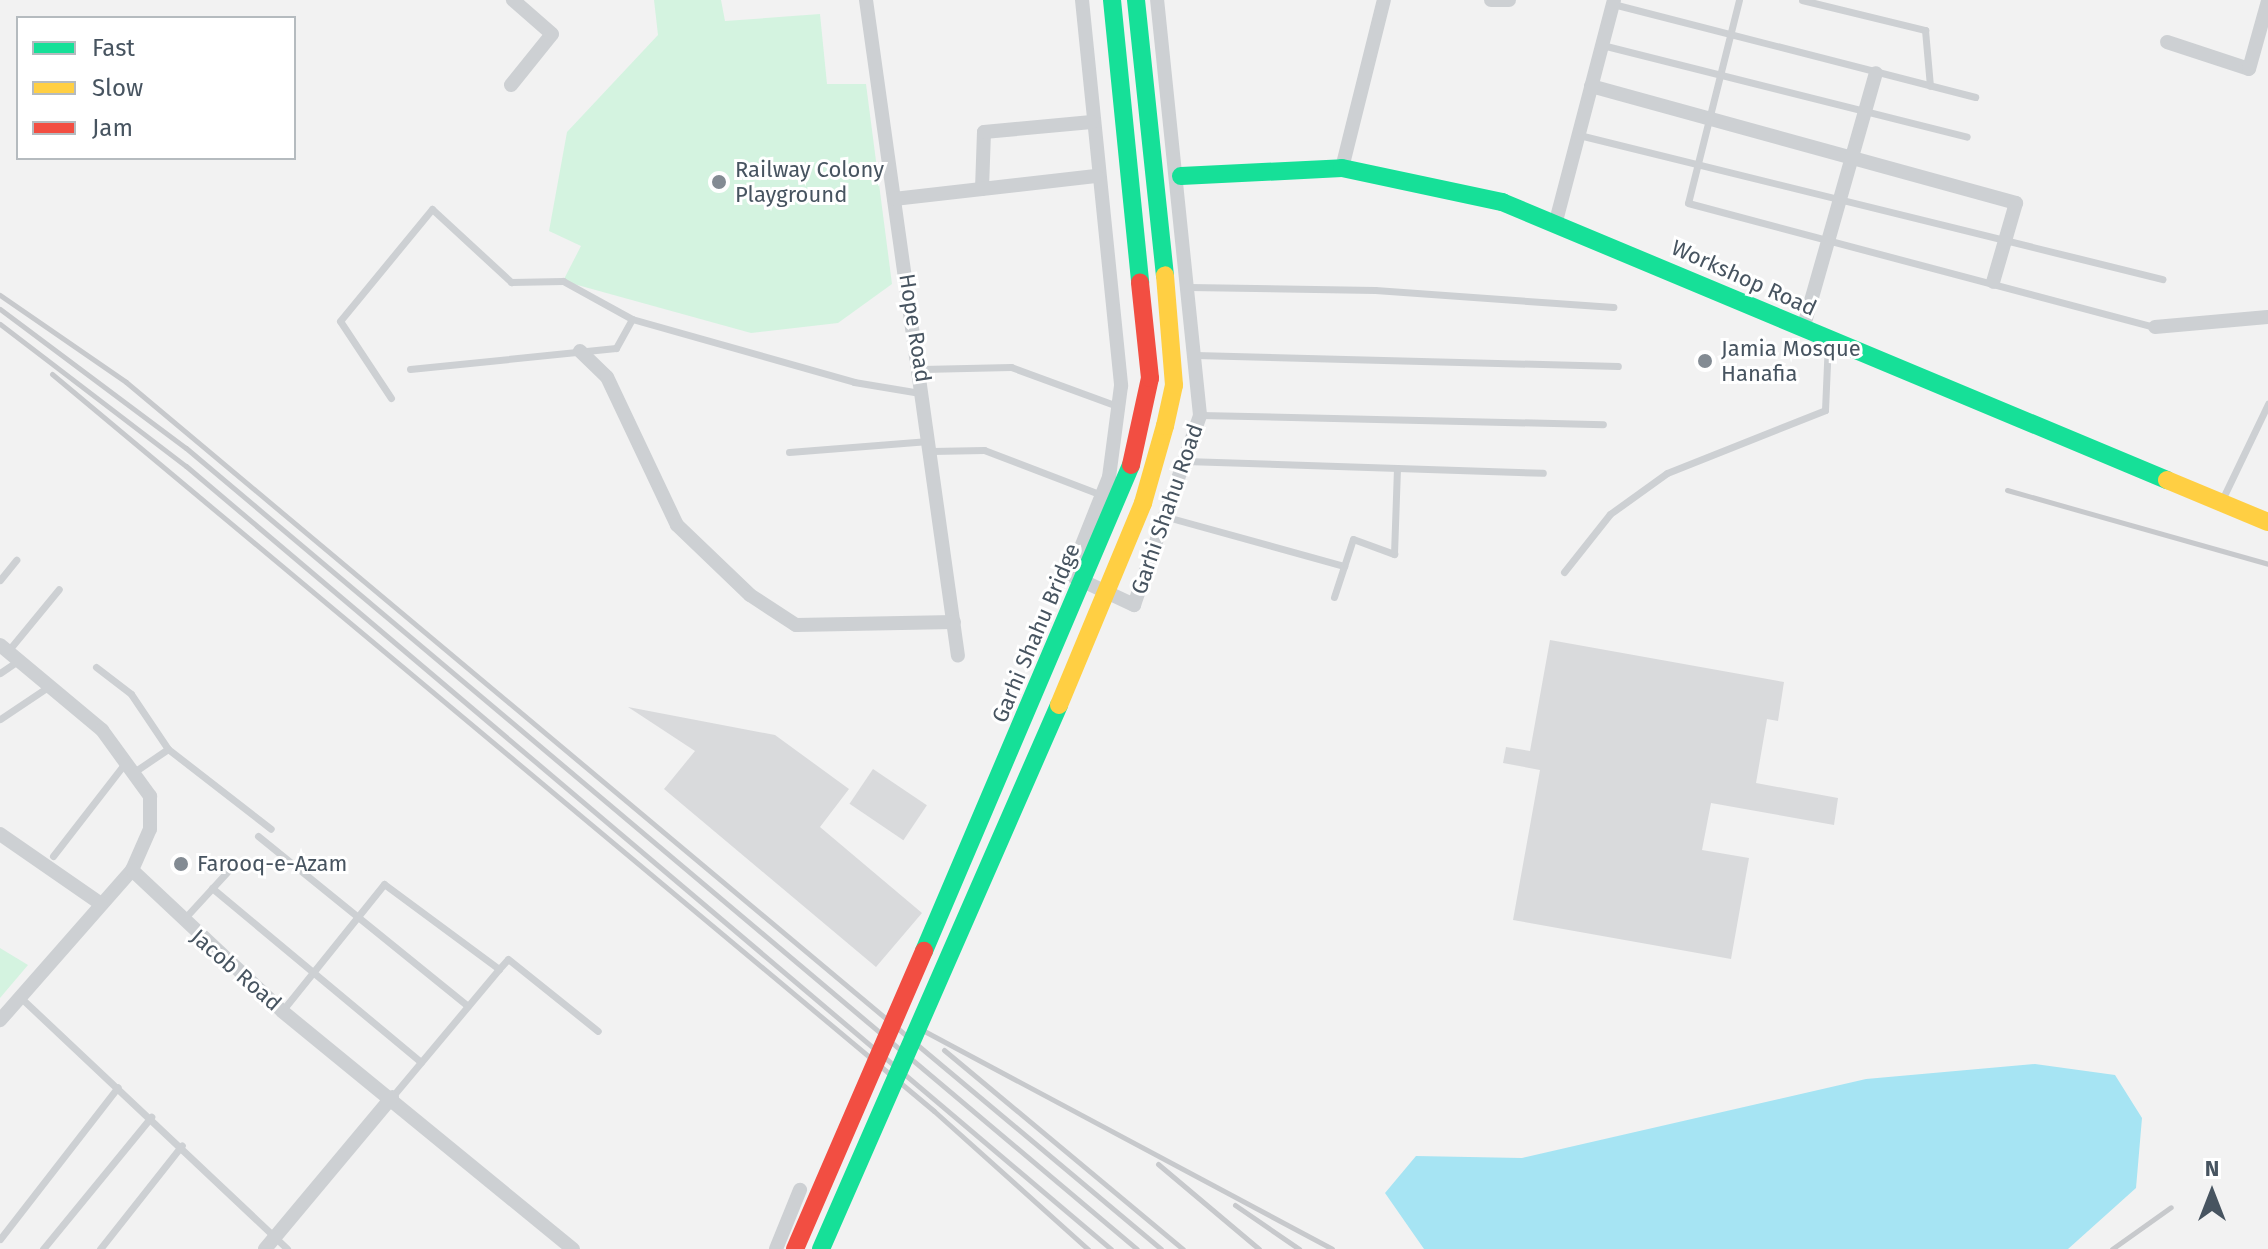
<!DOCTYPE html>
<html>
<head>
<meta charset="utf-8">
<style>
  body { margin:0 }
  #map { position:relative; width:2268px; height:1249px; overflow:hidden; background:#f2f2f2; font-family:"Fira Sans",sans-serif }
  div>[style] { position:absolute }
  .green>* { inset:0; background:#d4f3e0 }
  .water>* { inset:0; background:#a6e4f3 }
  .building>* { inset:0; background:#d9dadc; transform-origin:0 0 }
  .lane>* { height:7px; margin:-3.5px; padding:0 3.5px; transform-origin:3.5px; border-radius:3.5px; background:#cdd0d3 }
  .street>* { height:14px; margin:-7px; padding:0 7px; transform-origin:7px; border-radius:7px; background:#cdd0d3 }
  .fast>* { height:18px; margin:-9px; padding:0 9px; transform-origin:9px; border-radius:9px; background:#16e098 }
  .slow>* { height:18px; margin:-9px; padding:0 9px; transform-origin:9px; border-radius:9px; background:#ffcf43 }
  .rail>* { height:5px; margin:-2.5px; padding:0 2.5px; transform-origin:2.5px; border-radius:2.5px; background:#c7c9cc }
  .fast-bridge>* { height:18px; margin:-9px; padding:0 9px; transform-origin:9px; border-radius:9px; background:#16e098 }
  .slow-bridge>* { height:18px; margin:-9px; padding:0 9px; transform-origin:9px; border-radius:9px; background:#ffcf43 }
  .jam-bridge>* { height:18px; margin:-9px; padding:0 9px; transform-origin:9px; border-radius:9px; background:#f24e42 }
  .dots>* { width:22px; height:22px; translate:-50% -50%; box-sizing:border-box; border:4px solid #fff; border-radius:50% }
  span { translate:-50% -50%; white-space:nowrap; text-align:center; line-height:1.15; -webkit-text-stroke:6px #fff; paint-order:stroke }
  .poi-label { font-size:22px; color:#475460 }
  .left { translate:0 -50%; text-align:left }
  .street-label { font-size:22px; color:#475460 }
  .legend { position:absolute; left:16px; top:16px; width:280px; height:144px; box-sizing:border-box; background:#fff; border:2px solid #b5bbbf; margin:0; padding:10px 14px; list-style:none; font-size:24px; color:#475460 }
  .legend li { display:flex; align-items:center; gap:16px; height:40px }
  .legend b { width:40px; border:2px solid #b5bbbf }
  .north { position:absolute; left:2172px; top:1153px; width:80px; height:80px; -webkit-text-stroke:6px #fff; paint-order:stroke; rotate:0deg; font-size:22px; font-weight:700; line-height:32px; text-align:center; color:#475460 }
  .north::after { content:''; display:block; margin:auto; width:28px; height:36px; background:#475460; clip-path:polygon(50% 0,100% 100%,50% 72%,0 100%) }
</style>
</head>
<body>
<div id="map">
  <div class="green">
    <i style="clip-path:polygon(654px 0,721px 0,725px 21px,820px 14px,827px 84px,866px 84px,892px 284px,838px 323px,751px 333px,563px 281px,581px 246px,549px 231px,567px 132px,658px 35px)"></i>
    <i style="clip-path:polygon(0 948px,28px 965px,0 998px)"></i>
  </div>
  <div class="water">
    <i style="clip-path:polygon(2035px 1064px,2115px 1075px,2142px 1118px,2136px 1188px,2068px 1249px,1424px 1249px,1385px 1193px,1416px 1156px,1522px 1158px,1866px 1079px)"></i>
  </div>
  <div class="building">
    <i style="clip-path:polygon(1550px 640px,1784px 682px,1778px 721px,1767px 719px,1756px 783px,1838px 798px,1834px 825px,1711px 803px,1702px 850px,1749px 858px,1731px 959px,1513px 920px,1540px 770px,1503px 763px,1506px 747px,1530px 751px)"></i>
    <i style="clip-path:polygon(628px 707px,775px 735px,849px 789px,820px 827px,922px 913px,876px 967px,664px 789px,695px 751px)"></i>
    <i style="left:873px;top:769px;width:65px;height:42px;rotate:34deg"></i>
  </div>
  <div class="lane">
    <i style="left:1739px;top:0;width:209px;rotate:104.1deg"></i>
    <i style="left:1688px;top:203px;width:483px;rotate:14.9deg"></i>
    <i style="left:1802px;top:0;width:127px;rotate:13.7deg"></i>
    <i style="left:1925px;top:30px;width:56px;rotate:84.9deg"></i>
    <i style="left:1613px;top:4px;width:374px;rotate:14.4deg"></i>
    <i style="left:1602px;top:45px;width:376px;rotate:14.1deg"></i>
    <i style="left:1579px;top:135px;width:601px;rotate:13.87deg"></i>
    <i style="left:1189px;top:287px;width:186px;rotate:0.9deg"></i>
    <i style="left:1375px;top:290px;width:239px;rotate:4.1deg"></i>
    <i style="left:1195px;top:355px;width:423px;rotate:1.5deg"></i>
    <i style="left:410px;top:369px;width:207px;rotate:-5.8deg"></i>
    <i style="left:616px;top:348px;width:33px;rotate:-61deg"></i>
    <i style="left:632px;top:319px;width:231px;rotate:15.8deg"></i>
    <i style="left:854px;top:382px;width:67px;rotate:9.5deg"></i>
    <i style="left:922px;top:369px;width:89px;rotate:-1.3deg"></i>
    <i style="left:1011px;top:367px;width:116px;rotate:20.2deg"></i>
    <i style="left:391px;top:398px;width:92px;rotate:-123.5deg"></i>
    <i style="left:340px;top:321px;width:145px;rotate:-50.6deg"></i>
    <i style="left:432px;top:209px;width:108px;rotate:42.7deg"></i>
    <i style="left:511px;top:282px;width:52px;rotate:-1.1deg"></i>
    <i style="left:563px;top:281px;width:79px;rotate:28.8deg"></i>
    <i style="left:1200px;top:415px;width:403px;rotate:1.3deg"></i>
    <i style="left:932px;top:451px;width:52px;rotate:-1.1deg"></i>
    <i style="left:984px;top:450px;width:126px;rotate:20.9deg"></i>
    <i style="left:789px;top:452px;width:140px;rotate:-4.5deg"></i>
    <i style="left:1185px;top:461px;width:358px;rotate:1.9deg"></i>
    <i style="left:2221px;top:502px;width:109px;rotate:-64.4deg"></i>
    <i style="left:1167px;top:517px;width:184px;rotate:15.5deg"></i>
    <i style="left:1564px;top:572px;width:74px;rotate:-51.6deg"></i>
    <i style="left:1610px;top:514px;width:70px;rotate:-35.7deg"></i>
    <i style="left:1667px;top:473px;width:170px;rotate:-21.7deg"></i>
    <i style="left:1825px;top:410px;width:68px;rotate:-87.5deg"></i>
    <i style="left:0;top:580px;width:26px;rotate:-51deg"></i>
    <i style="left:1334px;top:597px;width:61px;rotate:-71.9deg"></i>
    <i style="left:1353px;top:539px;width:44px;rotate:20.1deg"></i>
    <i style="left:1394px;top:554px;width:86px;rotate:-88deg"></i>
    <i style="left:8px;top:651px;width:80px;rotate:-50.6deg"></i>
    <i style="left:96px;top:667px;width:44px;rotate:37.6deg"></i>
    <i style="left:131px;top:694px;width:66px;rotate:56.1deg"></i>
    <i style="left:0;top:673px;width:22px;rotate:-34deg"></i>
    <i style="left:0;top:719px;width:61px;rotate:-33.7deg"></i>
    <i style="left:134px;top:772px;width:41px;rotate:-34.1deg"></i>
    <i style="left:168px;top:749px;width:130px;rotate:37.8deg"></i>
    <i style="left:258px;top:836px;width:270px;rotate:39deg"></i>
    <i style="left:53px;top:856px;width:119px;rotate:-52.2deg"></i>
    <i style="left:212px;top:888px;width:272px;rotate:39.8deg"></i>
    <i style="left:183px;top:920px;width:65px;rotate:-47.5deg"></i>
    <i style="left:499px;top:969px;width:13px;rotate:-48deg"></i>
    <i style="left:508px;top:959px;width:115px;rotate:38.7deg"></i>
    <i style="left:20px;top:997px;width:367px;rotate:43.3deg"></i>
    <i style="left:282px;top:1011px;width:163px;rotate:-51.2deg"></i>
    <i style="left:384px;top:884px;width:143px;rotate:36.5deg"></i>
    <i style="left:499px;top:969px;width:167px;rotate:129.9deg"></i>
    <i style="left:0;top:1239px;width:192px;rotate:-52.2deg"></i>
    <i style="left:43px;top:1249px;width:171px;rotate:-50.7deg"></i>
    <i style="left:100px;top:1249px;width:132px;rotate:-51.7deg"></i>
  </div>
  <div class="street">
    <i style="left:866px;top:0;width:662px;rotate:82.02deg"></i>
    <i style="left:1082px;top:0;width:388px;rotate:84.2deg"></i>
    <i style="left:1121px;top:386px;width:92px;rotate:97.5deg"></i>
    <i style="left:1109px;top:477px;width:105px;rotate:111.7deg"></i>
    <i style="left:1070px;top:575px;width:71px;rotate:25.1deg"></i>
    <i style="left:1134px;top:605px;width:201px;rotate:-70.8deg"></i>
    <i style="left:1200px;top:415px;width:417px;rotate:-95.9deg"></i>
    <i style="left:1491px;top:0;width:18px"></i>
    <i style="left:2167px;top:42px;width:86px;rotate:18.2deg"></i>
    <i style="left:2249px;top:69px;width:71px;rotate:-74.4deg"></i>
    <i style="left:511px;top:85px;width:65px;rotate:-51.2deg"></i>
    <i style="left:552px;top:34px;width:52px;rotate:-138.9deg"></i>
    <i style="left:1591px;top:86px;width:441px;rotate:15.4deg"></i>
    <i style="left:2016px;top:203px;width:82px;rotate:106.2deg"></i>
    <i style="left:1342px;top:168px;width:173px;rotate:-76deg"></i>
    <i style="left:982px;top:189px;width:57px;rotate:-88deg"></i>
    <i style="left:984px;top:132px;width:108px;rotate:-5.3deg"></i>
    <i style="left:894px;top:199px;width:203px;rotate:-6.5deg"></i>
    <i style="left:1556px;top:221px;width:228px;rotate:-75.3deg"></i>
    <i style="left:2155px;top:327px;width:113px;rotate:-5.1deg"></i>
    <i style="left:1803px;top:329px;width:266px;rotate:-74.1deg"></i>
    <i style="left:580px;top:351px;width:37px;rotate:44deg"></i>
    <i style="left:607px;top:377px;width:164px;rotate:64.7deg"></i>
    <i style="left:677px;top:525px;width:101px;rotate:43.8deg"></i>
    <i style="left:750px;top:595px;width:55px;rotate:33.1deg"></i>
    <i style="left:796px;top:625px;width:158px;rotate:-1.1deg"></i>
    <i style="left:0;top:645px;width:133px;rotate:39.8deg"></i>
    <i style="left:102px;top:730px;width:82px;rotate:54deg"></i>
    <i style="left:150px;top:796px;width:33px;rotate:90deg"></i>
    <i style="left:150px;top:829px;width:45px;rotate:113.7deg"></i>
    <i style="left:132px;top:870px;width:200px;rotate:131.3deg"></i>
    <i style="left:0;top:834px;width:123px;rotate:34.7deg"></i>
    <i style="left:132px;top:870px;width:206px;rotate:43.2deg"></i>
    <i style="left:282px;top:1011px;width:376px;rotate:39.3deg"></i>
    <i style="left:265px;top:1249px;width:198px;rotate:-50.1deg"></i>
    <i style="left:776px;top:1249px;width:64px;rotate:-67.9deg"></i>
  </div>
  <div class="fast">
    <i style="left:1181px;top:176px;width:161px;rotate:-2.8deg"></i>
    <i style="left:1342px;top:168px;width:164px;rotate:12deg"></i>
    <i style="left:1502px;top:202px;width:721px;rotate:22.69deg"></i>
  </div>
  <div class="slow">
    <i style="left:2167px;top:480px;width:109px;rotate:22.6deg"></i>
  </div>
  <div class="rail">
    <i style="left:0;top:295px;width:153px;rotate:34.6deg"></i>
    <i style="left:126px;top:382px;width:1350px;rotate:39.95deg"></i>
    <i style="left:0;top:309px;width:232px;rotate:36.8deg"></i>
    <i style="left:186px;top:448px;width:1243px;rotate:40.11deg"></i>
    <i style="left:0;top:324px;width:234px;rotate:37.4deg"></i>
    <i style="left:186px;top:466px;width:1212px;rotate:40.25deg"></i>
    <i style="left:52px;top:374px;width:1149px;rotate:39.88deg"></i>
    <i style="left:934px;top:1111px;width:207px;rotate:41.9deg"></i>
    <i style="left:2007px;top:490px;width:271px;rotate:15.8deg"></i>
    <i style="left:913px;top:1025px;width:475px;rotate:28.1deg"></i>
    <i style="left:944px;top:1050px;width:311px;rotate:39.8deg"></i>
    <i style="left:1158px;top:1164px;width:132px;rotate:40.1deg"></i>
    <i style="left:1235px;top:1205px;width:78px;rotate:34.5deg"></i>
    <i style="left:2112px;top:1249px;width:72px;rotate:-35.4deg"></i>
  </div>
  <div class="fast-bridge">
    <i style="left:1112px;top:0;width:284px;rotate:84.3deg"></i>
    <i style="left:1136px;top:0;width:277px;rotate:84deg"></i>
    <i style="left:924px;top:951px;width:528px;rotate:-66.93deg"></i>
    <i style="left:821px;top:1249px;width:594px;rotate:-66.37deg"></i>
  </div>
  <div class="slow-bridge">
    <i style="left:1059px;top:705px;width:219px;rotate:-67.4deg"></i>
    <i style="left:1143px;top:503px;width:80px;rotate:-74.1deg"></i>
    <i style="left:1165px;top:426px;width:42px;rotate:-77.6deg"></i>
    <i style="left:1174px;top:385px;width:110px;rotate:-94.7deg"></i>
  </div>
  <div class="jam-bridge">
    <i style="left:1131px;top:465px;width:89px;rotate:-77.7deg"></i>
    <i style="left:1150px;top:378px;width:96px;rotate:-96deg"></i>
    <i style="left:795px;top:1249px;width:325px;rotate:-66.6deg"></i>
  </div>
  <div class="dots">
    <i style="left:719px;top:182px;background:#838b93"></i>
    <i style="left:1705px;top:361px;background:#838b93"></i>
    <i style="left:181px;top:864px;background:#838b93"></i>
  </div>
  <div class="poi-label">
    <span class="left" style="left:735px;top:182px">Railway Colony<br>Playground</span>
    <span class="left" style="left:1721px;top:361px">Jamia Mosque<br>Hanafia</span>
    <span class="left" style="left:197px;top:864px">Farooq-e-Azam</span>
  </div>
  <div class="street-label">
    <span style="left:1744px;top:278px;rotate:24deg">Workshop Road</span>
    <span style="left:915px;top:328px;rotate:81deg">Hope Road</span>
    <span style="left:1167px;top:509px;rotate:-71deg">Garhi Shahu Road</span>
    <span style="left:1036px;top:633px;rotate:-67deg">Garhi Shahu Bridge</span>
    <span style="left:236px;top:970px;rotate:41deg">Jacob Road</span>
  </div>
  <ul class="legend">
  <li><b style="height:10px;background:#16e098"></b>Fast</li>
  <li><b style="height:10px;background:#ffcf43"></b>Slow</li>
  <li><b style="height:10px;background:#f24e42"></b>Jam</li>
  </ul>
  <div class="north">N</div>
</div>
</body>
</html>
